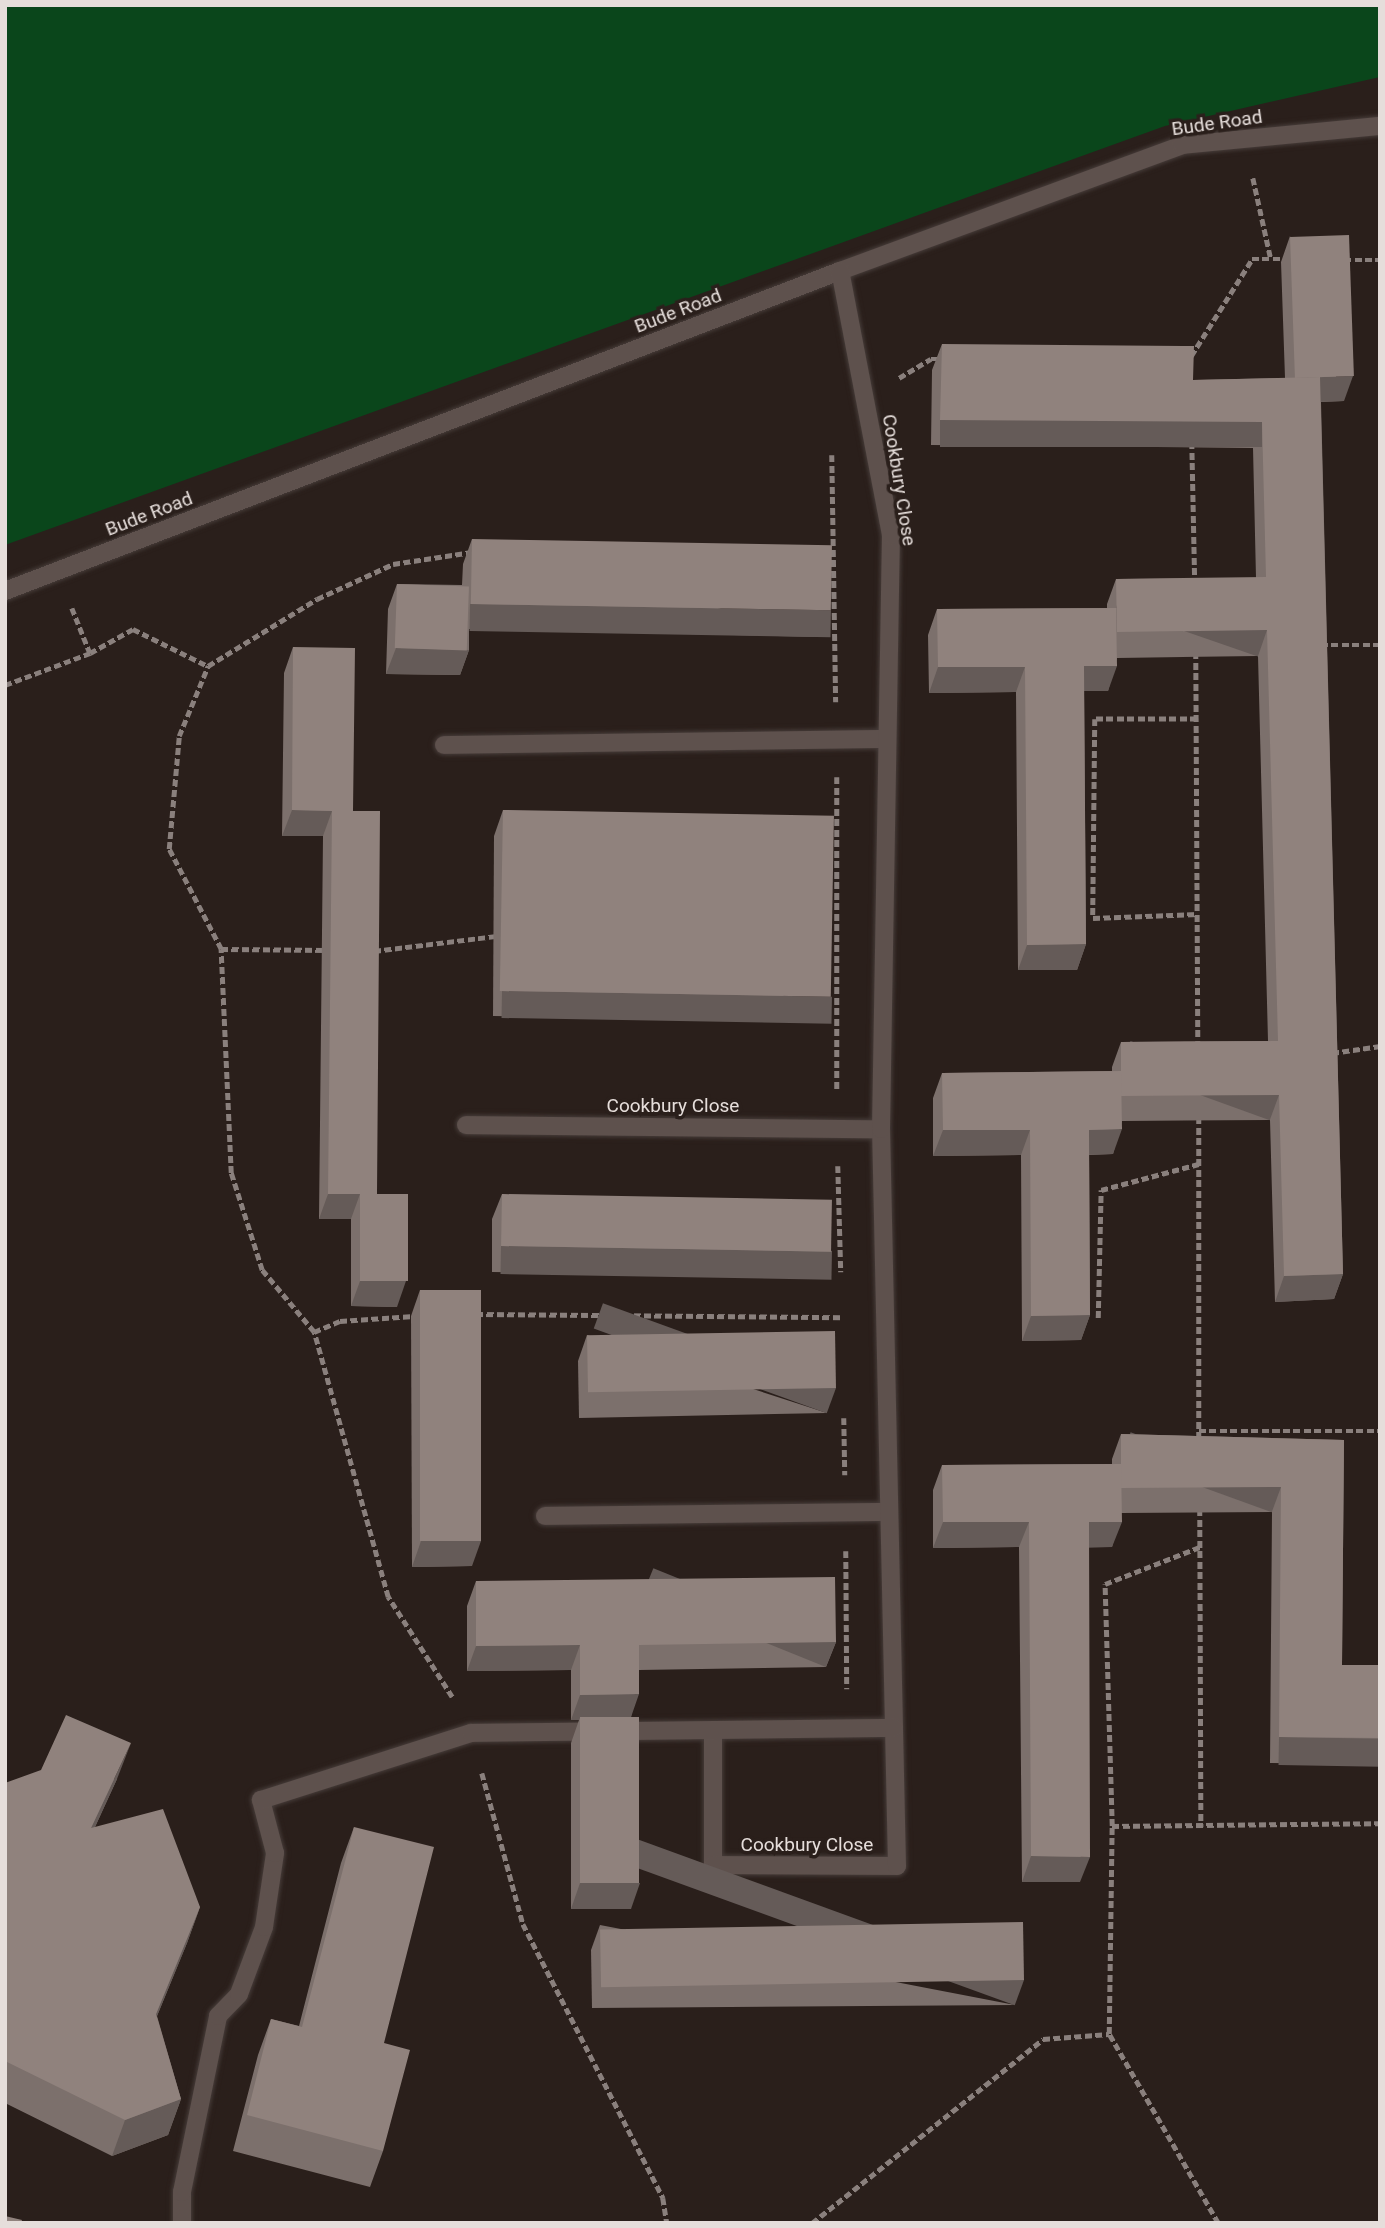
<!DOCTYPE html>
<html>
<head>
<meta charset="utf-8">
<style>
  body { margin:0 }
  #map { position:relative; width:1385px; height:2228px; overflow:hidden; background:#2a1f1b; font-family:Roboto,sans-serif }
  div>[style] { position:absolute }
  .green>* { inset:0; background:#0a461b }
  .path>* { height:4.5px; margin-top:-2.25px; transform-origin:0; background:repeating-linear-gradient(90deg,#8a807d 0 7px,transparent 0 10.5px) }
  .roads { filter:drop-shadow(0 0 2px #463c39) drop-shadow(0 0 2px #463c39) }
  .minor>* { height:18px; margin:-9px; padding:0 9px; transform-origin:9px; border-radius:9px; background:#5e514d }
  .wall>* { inset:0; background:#7c706c }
  .shaded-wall>* { inset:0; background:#655b58; transform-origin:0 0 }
  .building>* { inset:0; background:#90827d; transform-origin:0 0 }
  span { translate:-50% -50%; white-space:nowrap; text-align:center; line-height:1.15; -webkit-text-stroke:7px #2a1f1b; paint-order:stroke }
  .street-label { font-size:19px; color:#e6dedb }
  .frame { position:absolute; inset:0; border:7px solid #e6dedb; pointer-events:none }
</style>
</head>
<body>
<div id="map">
  <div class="green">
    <i style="clip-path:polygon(5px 5px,1380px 5px,1380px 77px,1165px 126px,5px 545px)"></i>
  </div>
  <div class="path">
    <i style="left:1253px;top:178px;width:83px;rotate:77.5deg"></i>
    <i style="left:1344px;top:260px;width:36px"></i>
    <i style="left:1191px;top:356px;width:115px;rotate:-57.8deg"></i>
    <i style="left:1252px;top:259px;width:34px"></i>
    <i style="left:899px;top:378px;width:37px;rotate:-31deg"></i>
    <i style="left:931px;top:359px;width:10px"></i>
    <i style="left:1192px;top:442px;width:141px;rotate:88.8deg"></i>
    <i style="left:832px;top:455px;width:247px;rotate:89.1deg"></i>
    <i style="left:72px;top:608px;width:48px;rotate:68.2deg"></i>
    <i style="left:90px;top:653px;width:49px;rotate:-29.2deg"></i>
    <i style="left:133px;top:629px;width:84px;rotate:26.3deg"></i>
    <i style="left:1321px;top:645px;width:59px"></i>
    <i style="left:1196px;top:652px;width:393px;rotate:89.7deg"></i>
    <i style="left:5px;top:685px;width:91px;rotate:-20.6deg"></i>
    <i style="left:1197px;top:719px;width:102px;rotate:180deg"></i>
    <i style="left:1095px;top:719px;width:199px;rotate:90.6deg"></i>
    <i style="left:1093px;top:918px;width:105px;rotate:-2.2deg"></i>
    <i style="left:837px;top:777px;width:313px;rotate:90deg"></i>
    <i style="left:221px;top:949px;width:105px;rotate:0.5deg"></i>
    <i style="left:374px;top:951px;width:124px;rotate:-7deg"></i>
    <i style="left:1332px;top:1053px;width:49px;rotate:-8.3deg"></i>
    <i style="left:1199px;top:1117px;width:324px;rotate:90deg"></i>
    <i style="left:838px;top:1166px;width:106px;rotate:88.4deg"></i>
    <i style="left:476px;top:1314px;width:366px;rotate:0.5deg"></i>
    <i style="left:1098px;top:1318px;width:128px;rotate:-88.7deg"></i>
    <i style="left:1101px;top:1190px;width:101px;rotate:-14.9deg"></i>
    <i style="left:314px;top:1332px;width:28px;rotate:-23deg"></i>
    <i style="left:340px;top:1321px;width:74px;rotate:-3.9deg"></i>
    <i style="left:844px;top:1418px;width:57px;rotate:89deg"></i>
    <i style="left:1199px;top:1431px;width:181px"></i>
    <i style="left:1200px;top:1509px;width:318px;rotate:89.8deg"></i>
    <i style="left:846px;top:1551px;width:138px;rotate:89.6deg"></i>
    <i style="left:452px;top:1697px;width:119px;rotate:-122.6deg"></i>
    <i style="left:388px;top:1597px;width:275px;rotate:-105.6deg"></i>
    <i style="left:314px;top:1332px;width:81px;rotate:-130deg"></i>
    <i style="left:262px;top:1270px;width:102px;rotate:-107.7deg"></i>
    <i style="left:231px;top:1173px;width:224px;rotate:-92.6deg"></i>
    <i style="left:221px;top:949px;width:113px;rotate:-117.5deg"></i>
    <i style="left:169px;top:849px;width:113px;rotate:-84.9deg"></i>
    <i style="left:179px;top:736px;width:76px;rotate:-67.5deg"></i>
    <i style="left:208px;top:666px;width:128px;rotate:-31.6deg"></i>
    <i style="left:317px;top:599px;width:84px;rotate:-24.7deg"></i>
    <i style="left:393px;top:564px;width:80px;rotate:-8.6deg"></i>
    <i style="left:482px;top:1773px;width:156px;rotate:74.8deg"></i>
    <i style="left:523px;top:1924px;width:308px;rotate:62.9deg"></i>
    <i style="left:663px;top:2198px;width:25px;rotate:81deg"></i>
    <i style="left:1112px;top:1826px;width:242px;rotate:-91.7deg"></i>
    <i style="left:1105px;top:1584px;width:102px;rotate:-21.3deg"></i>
    <i style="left:812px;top:2223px;width:295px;rotate:-38.5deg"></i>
    <i style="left:1043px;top:2039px;width:66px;rotate:-4.3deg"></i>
    <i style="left:1218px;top:2223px;width:218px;rotate:-120deg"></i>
    <i style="left:1109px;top:2034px;width:208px;rotate:-89.2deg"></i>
    <i style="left:1112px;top:1826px;width:268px;rotate:-0.6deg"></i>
  </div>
  <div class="roads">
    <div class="minor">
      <i style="left:5px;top:591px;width:894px;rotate:-20.97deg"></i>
      <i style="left:840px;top:271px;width:364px;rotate:-20.2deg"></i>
      <i style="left:1182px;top:145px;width:199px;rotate:-5.5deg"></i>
      <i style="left:444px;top:745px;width:443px;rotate:-0.8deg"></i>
      <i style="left:466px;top:1125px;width:415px;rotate:0.6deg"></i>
      <i style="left:545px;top:1516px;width:344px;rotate:-0.7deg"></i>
      <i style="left:713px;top:1730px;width:135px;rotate:90deg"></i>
      <i style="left:713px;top:1865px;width:184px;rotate:0.3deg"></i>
      <i style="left:897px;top:1866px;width:737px;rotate:-91.24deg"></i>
      <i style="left:881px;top:1129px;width:594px;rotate:-89.04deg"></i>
      <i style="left:891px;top:535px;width:269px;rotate:-100.9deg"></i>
      <i style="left:182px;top:2223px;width:31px;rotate:-90deg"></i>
      <i style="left:182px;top:2192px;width:180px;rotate:-78.4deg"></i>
      <i style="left:218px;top:2016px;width:30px;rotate:-46deg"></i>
      <i style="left:239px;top:1994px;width:72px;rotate:-69.5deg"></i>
      <i style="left:264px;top:1927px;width:75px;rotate:-81.5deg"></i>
      <i style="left:275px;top:1853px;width:55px;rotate:-104.8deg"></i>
      <i style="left:261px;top:1800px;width:220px;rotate:-17.7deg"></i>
      <i style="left:471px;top:1733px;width:423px;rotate:-0.7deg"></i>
    </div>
  </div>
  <div class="wall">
    <i style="clip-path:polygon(1290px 236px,1344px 401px,1321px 402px,1343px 1274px,1334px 1299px,1275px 1302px,1270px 1120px,1122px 1121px,1113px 1154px,1089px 1155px,1090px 1315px,1081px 1340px,1022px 1341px,1021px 1155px,933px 1156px,933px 1098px,942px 1073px,1112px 1071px,1112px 1067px,1121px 1042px,1268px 1041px,1258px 656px,1117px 658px,1108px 691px,1084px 691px,1086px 944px,1077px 970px,1018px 970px,1016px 692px,929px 693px,928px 635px,937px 609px,1107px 608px,1107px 604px,1116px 579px,1256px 578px,1253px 448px,931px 445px,932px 370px,942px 344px,1193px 380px,1285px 378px,1281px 262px)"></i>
    <i style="clip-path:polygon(472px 539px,821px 637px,469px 629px,469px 650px,460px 675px,386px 674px,388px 609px,397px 584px,462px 585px,463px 564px)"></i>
    <i style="clip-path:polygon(293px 647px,353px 811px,377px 1194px,397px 1307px,351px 1306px,351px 1219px,319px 1219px,323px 836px,282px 836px,284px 673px)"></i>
    <i style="clip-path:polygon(503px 810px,822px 1021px,493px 1016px,494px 836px)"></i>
    <i style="clip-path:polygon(502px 1194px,832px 1251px,822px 1277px,492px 1272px,492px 1219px)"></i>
    <i style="clip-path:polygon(420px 1290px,472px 1566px,412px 1567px,411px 1316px)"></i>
    <i style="clip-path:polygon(587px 1335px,827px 1413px,579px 1418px,578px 1361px)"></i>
    <i style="clip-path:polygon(1121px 1434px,1344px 1440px,1342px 1665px,1380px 1665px,1380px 1764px,1270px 1763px,1272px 1512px,1121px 1513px,1112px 1547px,1089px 1547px,1080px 1882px,1022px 1882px,1019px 1547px,933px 1548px,933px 1490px,942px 1465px,1112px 1464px,1112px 1459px)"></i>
    <i style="clip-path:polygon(476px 1581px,836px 1642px,826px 1667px,639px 1670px,631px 1717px,631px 1909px,571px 1909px,571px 1743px,579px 1720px,571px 1720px,571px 1670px,467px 1671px,467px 1606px)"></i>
    <i style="clip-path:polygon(117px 1779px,95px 1827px,200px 1907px,187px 1943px,157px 2016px,181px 2099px,168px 2135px,112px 2156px,5px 2103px,5px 1783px)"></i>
    <i style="clip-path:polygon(354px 1827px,384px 2043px,383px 2151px,370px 2187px,233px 2151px,258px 2055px,271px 2019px,299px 2026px,341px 1863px)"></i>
    <i style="clip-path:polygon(600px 1925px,1015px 2005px,592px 2008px,591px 1950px)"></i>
  </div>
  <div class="shaded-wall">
    <i style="clip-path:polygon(1353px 376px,1344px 401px,1285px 403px,1295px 378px)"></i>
    <i style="left:940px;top:420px;width:322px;height:27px"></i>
    <i style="left:470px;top:604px;width:361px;height:27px;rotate:1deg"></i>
    <i style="left:1267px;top:630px;width:28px;height:150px;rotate:109deg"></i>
    <i style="clip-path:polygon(396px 648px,469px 650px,460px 675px,386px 674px)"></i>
    <i style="clip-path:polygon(1084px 666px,1117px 666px,1108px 691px,1075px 691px)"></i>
    <i style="clip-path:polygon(938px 667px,1025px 667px,1016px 692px,929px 693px)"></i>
    <i style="clip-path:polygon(292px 810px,332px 811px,323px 836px,282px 836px)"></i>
    <i style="clip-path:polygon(1086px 944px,1077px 970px,1018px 970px,1027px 945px)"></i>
    <i style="left:502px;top:991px;width:330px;height:27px;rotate:1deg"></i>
    <i style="left:1279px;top:1095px;width:27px;height:158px;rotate:110deg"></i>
    <i style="clip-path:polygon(1122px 1129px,1113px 1154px,1080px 1155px,1089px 1130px)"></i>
    <i style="clip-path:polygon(943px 1130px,1030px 1130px,1021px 1155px,933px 1156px)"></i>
    <i style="clip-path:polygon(328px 1194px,377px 1194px,360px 1194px,351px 1219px,319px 1219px)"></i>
    <i style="left:501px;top:1246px;width:331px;height:28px;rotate:1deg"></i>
    <i style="clip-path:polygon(1343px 1274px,1334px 1299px,1275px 1302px,1284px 1276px)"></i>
    <i style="clip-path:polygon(360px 1281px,406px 1281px,397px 1307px,351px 1306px)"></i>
    <i style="clip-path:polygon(1090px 1315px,1081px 1340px,1022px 1341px,1031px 1316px)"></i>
    <i style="left:836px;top:1388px;width:27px;height:248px;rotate:110deg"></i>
    <i style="left:1281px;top:1487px;width:27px;height:160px;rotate:110deg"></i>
    <i style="clip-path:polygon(943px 1522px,1029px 1522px,1019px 1547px,933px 1548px)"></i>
    <i style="clip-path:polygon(1089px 1522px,1122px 1522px,1112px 1547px,1079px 1548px)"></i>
    <i style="clip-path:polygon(421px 1541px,481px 1541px,472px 1566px,412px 1567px)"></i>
    <i style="left:836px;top:1642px;width:27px;height:197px;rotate:112deg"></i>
    <i style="clip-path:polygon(580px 1645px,571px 1670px,467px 1671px,476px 1646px)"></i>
    <i style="clip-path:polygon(639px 1694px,630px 1720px,580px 1718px,579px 1720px,571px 1720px,580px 1695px)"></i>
    <i style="left:1279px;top:1737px;width:101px;height:28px;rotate:1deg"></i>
    <i style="clip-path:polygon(131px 1743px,117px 1779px,78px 1864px,91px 1828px)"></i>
    <i style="clip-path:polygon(1031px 1856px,1090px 1857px,1080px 1882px,1022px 1882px)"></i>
    <i style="clip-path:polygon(580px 1883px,640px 1883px,631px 1909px,571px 1909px)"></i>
    <i style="clip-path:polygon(200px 1907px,187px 1943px,143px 2050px,156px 2014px)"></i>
    <i style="left:1024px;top:1980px;width:27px;height:423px;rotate:110deg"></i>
    <i style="clip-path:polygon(181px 2099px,168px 2135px,112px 2156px,125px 2120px)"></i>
  </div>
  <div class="building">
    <i style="left:1349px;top:235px;width:141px;height:59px;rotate:88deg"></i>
    <i style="clip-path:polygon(942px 344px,1194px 346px,1193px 380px,1320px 377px,1343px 1274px,1284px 1276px,1279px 1095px,1121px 1096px,1121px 1042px,1278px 1041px,1267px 630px,1117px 632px,1116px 579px,1266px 577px,1262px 422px,940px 420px)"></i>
    <i style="left:472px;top:539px;width:360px;height:65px;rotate:1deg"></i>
    <i style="left:397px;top:584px;width:72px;height:64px;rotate:2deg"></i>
    <i style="clip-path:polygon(1116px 608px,1117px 666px,1084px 666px,1086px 944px,1027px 945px,1025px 667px,938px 667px,937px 609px)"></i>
    <i style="clip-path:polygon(293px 647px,355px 648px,353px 811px,380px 811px,377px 1194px,328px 1194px,332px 811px,292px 810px)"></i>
    <i style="left:503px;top:810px;width:331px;height:181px;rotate:1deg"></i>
    <i style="clip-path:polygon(1121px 1071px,1122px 1129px,1089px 1130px,1090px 1315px,1031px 1316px,1030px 1130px,943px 1130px,942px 1073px)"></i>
    <i style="left:360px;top:1194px;width:48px;height:87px"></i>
    <i style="left:502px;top:1194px;width:330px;height:52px;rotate:1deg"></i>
    <i style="left:420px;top:1290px;width:61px;height:251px"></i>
    <i style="left:835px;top:1331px;width:57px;height:248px;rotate:89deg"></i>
    <i style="clip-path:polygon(1121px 1434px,1344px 1440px,1342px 1665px,1380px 1665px,1380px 1738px,1279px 1737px,1281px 1487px,1121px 1488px)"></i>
    <i style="clip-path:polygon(1121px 1464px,1122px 1522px,1089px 1522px,1090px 1857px,1031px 1856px,1029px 1522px,943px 1522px,942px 1465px)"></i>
    <i style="clip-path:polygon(835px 1577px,836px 1642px,639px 1645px,639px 1694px,580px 1695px,580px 1645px,476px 1646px,476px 1581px)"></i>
    <i style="clip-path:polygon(66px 1715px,131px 1743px,91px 1828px,163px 1809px,200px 1907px,156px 2014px,181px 2099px,125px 2120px,5px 2061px,5px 1783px,41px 1770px)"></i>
    <i style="left:639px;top:1717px;width:166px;height:59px;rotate:90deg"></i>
    <i style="clip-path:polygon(354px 1827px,434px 1847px,384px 2043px,410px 2050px,383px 2151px,247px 2115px,271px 2019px,302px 2027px)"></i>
    <i style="left:1023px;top:1922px;width:58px;height:423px;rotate:89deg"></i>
    <i style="clip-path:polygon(5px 2216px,22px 2220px,21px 2223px,5px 2223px)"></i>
  </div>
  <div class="street-label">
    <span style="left:1217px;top:123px;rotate:-8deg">Bude Road</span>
    <span style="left:678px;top:311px;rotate:-21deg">Bude Road</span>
    <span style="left:899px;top:480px;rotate:81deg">Cookbury Close</span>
    <span style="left:149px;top:514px;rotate:-21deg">Bude Road</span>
    <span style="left:673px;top:1106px">Cookbury Close</span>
    <span style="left:807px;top:1845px">Cookbury Close</span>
  </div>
  <div class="frame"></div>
</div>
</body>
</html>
